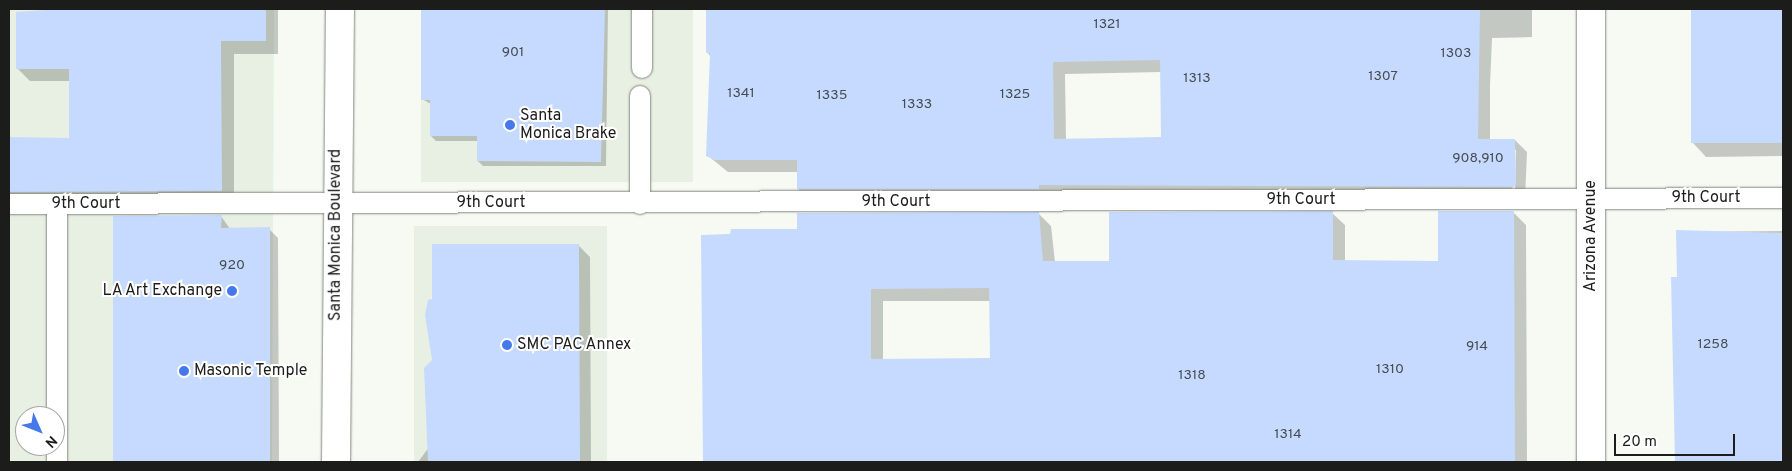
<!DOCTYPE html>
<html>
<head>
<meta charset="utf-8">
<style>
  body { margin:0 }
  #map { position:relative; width:1792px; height:471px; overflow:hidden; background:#f6faf3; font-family:Overpass,sans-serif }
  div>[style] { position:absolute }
  .built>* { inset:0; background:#e8f0e3; transform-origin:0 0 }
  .shadow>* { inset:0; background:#0003 }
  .building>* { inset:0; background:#c6daff; transform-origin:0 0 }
  .roads { filter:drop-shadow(0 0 1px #838781) drop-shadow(0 0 1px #838781) }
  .service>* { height:20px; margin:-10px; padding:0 10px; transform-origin:10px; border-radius:10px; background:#fff }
  .minor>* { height:28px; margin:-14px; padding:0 14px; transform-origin:14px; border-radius:14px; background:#fff }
  .primary>* { height:28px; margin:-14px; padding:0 14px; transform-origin:14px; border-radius:14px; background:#fff }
  .dots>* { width:14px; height:14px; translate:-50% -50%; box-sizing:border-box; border:2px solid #fff; border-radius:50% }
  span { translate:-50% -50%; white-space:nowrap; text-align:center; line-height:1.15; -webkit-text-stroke:4px #fff; paint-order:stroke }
  .number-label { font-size:14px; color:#464c54 }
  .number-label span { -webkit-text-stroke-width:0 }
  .poi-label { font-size:16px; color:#1c1d1b }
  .left { translate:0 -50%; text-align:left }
  .right { translate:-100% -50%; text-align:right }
  .street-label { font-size:16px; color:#1c1d1b }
  .frame { position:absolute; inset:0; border:10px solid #1c1d1b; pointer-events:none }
  .north { position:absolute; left:15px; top:406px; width:50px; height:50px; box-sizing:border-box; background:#fff; border:1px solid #a4a5a4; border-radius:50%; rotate:134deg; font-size:14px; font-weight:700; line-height:20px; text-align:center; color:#1c1d1b }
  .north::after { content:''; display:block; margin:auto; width:18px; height:22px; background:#4578ea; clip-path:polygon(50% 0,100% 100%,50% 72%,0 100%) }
  .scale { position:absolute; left:1614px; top:434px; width:121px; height:22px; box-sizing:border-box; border:2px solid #1c1d1b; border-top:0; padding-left:6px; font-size:15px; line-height:18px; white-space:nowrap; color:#1c1d1b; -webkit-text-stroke:4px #fff; paint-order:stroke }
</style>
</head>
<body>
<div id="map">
  <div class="built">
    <i style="clip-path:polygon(evenodd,9px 9px,274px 9px,272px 462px,9px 462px,9px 9px,25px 416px,55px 416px,55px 446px,25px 446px,25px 416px)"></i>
    <i style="left:421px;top:9px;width:272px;height:173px"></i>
    <i style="left:607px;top:226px;width:236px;height:193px;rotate:90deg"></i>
  </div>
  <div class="shadow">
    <i style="clip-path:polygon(61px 9px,278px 9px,278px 54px,234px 54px,234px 204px,9px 203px,9px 138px,70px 139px,70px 81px,30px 81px,17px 68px)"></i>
    <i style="clip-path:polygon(422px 9px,608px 9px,606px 166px,483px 166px,478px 161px,478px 141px,436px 141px,431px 136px,431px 104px,422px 99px)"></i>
    <i style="clip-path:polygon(evenodd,707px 9px,1532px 9px,1532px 37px,1492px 38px,1490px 86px,1490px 140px,1515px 140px,1527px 152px,1525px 199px,810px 201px,798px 189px,798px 172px,728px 172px,707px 155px,711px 57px,707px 52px,707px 9px,1162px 72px,1162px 138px,1066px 140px,1065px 74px,1162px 72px,707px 9px,1514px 150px,1516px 150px,1515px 193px,1512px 193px,1514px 150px)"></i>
    <i style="clip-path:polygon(1692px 9px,1783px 9px,1783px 156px,1706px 157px,1693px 143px)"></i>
    <i style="clip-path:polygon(evenodd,1513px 212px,1526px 225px,1527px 462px,704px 462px,702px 236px,1039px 214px,1051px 226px,1055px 262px,1110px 262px,1332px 213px,1345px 225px,1345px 262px,1440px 262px,1513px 212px,883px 301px,990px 301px,991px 360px,883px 360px,883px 301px)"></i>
    <i style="clip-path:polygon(221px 216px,230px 229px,269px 229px,278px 238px,279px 462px,114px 462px,114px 217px)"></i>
    <i style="clip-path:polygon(1783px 231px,1783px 462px,1676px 462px,1673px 278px,1678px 278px,1678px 232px)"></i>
    <i style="clip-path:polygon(578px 245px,590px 257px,591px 462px,418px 462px)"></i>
  </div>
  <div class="building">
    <i style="clip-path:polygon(60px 9px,266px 9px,266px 41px,221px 41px,222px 191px,9px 192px,9px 137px,69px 138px,69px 69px,16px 69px,16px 12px)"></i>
    <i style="clip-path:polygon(421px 9px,605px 9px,601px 162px,477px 161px,477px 136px,430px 136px,430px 100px,421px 100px)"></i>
    <i style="clip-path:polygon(evenodd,706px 9px,1480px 9px,1478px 139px,1515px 139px,1516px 183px,1514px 187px,1039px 185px,1039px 189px,797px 189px,797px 160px,715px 160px,706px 156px,710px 53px,706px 53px,706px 9px,1160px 60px,1161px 137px,1054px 139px,1053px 62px,1160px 60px)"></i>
    <i style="left:1783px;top:9px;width:134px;height:92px;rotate:90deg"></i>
    <i style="clip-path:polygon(evenodd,1333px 211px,1333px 260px,1438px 261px,1438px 211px,1514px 211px,1515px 462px,703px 462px,701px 235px,730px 234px,731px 229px,797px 229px,797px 213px,1039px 212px,1043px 261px,1109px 261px,1109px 212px,1333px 211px,989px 288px,990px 358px,871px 359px,871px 289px,989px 288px)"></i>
    <i style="clip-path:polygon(222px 215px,221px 228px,270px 227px,270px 462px,113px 462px,113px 216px)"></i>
    <i style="clip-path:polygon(1676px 230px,1783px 233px,1783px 462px,1675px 462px,1671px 277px,1677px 277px)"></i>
    <i style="clip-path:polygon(432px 244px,579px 244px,580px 462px,428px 462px,424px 368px,432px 360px,425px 315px,428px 300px,432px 299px)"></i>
  </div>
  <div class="roads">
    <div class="service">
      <i style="left:642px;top:9px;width:59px;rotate:90deg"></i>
      <i style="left:640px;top:96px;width:108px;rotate:90deg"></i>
      <i style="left:9px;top:204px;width:1774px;rotate:-0.19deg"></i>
      <i style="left:57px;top:204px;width:258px;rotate:90deg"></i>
    </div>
    <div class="minor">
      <i style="left:1591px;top:9px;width:453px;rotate:90deg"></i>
    </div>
    <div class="primary">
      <i style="left:336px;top:462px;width:453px;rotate:-89.5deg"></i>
    </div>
  </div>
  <div class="dots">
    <i style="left:510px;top:125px;background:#4578ea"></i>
    <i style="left:232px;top:291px;background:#4578ea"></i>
    <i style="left:507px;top:345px;background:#4578ea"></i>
    <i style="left:184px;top:371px;background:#4578ea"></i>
  </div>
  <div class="number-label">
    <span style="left:1107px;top:25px">1321</span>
    <span style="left:513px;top:53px">901</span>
    <span style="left:1456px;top:54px">1303</span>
    <span style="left:1383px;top:77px">1307</span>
    <span style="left:1197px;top:79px">1313</span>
    <span style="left:741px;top:94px">1341</span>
    <span style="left:1015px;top:95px">1325</span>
    <span style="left:832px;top:96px">1335</span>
    <span style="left:917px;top:105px">1333</span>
    <span style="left:1478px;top:159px">908,910</span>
    <span style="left:232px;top:266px">920</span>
    <span style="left:1713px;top:345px">1258</span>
    <span style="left:1477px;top:347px">914</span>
    <span style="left:1390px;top:370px">1310</span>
    <span style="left:1192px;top:376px">1318</span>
    <span style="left:1288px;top:435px">1314</span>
  </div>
  <div class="poi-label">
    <span class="left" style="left:520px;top:125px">Santa<br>Monica Brake</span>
    <span class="right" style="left:222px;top:291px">LA Art Exchange</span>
    <span class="left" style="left:517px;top:345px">SMC PAC Annex</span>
    <span class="left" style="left:194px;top:371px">Masonic Temple</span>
  </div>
  <div class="street-label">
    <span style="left:1706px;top:198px">9th Court</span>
    <span style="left:1301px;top:200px">9th Court</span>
    <span style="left:896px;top:202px">9th Court</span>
    <span style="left:491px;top:203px">9th Court</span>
    <span style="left:86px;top:204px">9th Court</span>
    <span style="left:336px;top:235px;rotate:-90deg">Santa Monica Boulevard</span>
    <span style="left:1591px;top:236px;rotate:-90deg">Arizona Avenue</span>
  </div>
  <div class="frame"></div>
  <div class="north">N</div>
  <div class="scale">20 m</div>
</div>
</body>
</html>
